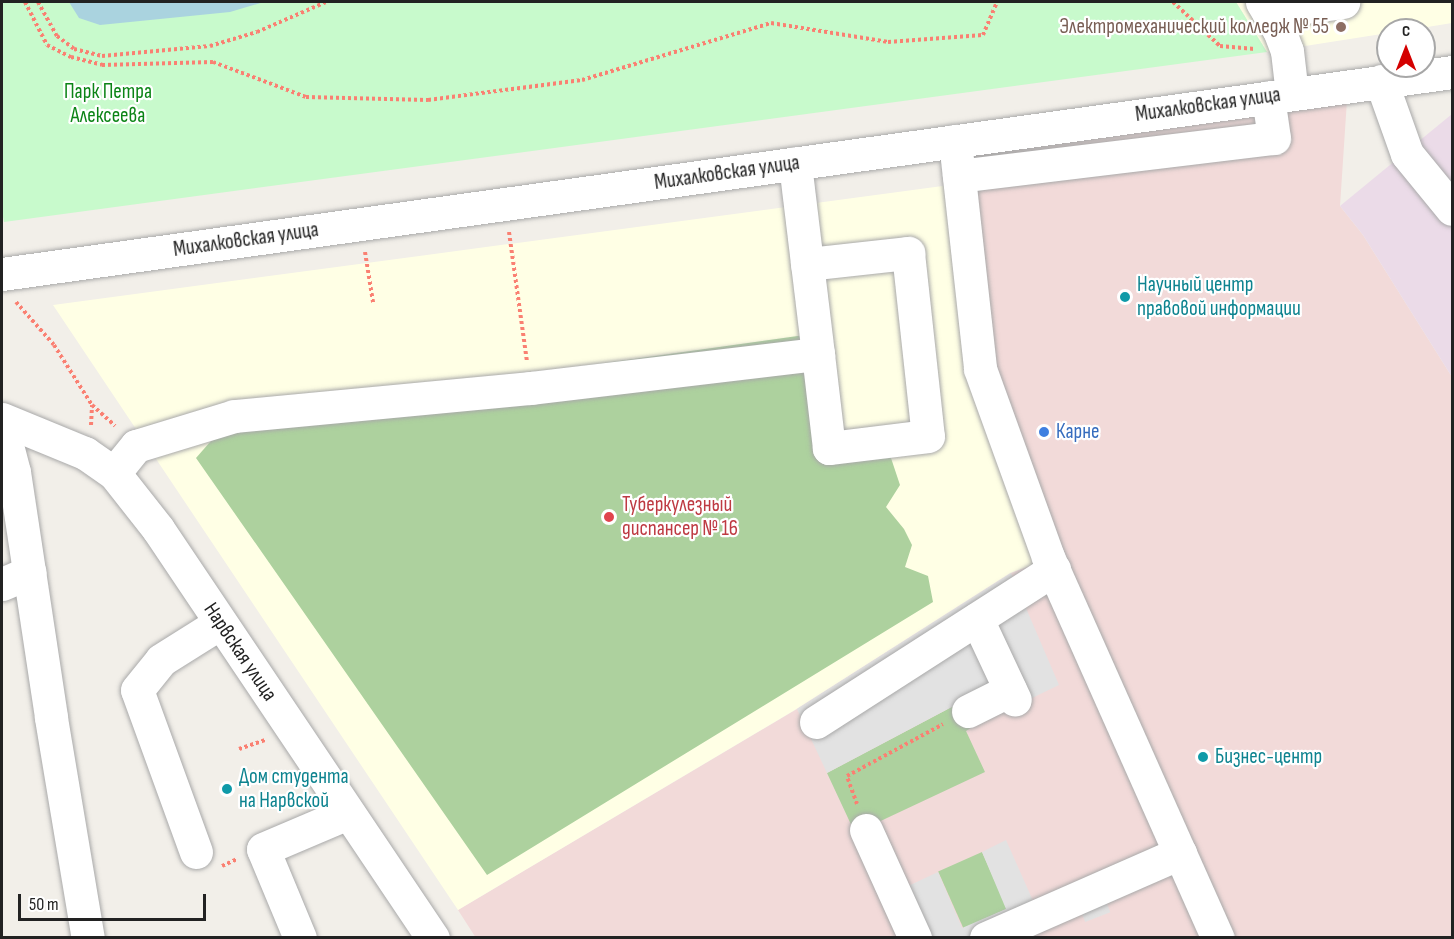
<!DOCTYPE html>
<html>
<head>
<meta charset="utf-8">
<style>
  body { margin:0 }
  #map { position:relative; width:1454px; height:939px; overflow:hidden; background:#f2efe9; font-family:"Sofia Sans Condensed",sans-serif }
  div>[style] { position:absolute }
  .commercial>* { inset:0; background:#f2dad9 }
  .industrial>* { inset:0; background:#ebdbe8 }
  .education>* { inset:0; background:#ffffe5 }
  .forest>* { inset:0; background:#add19e; transform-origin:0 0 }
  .park>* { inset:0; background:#c8facc }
  .parking>* { inset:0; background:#e2e2e2; transform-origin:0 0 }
  .water>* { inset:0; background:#aad3df }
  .path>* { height:4px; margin-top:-2px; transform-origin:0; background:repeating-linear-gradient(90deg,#fa8072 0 3px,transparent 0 6px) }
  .roads { filter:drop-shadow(0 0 2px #a9a9a9) drop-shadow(0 0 2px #a9a9a9) }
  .minor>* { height:33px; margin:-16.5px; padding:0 16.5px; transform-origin:16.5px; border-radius:16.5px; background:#fff }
  .dots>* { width:16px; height:16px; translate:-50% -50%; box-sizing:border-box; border:3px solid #fff; border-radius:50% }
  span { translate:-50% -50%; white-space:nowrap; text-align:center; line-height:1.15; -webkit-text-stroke:4.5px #fff; paint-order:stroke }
  .education-label { font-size:21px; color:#785e54 }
  .right { translate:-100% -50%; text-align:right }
  .park-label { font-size:21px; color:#0c8416 }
  .street-label { font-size:21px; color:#222 }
  .culture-label { font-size:21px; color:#0d838f }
  .left { translate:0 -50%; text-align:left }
  .shop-label { font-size:21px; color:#366cbe }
  .health-label { font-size:21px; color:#be3a42 }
  .frame { position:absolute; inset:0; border:3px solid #222; pointer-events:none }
  .north { position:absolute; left:1376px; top:18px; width:60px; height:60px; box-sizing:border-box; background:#fff; border:2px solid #a7a7a7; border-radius:50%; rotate:0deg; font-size:16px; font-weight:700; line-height:24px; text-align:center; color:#222 }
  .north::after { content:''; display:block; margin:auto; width:21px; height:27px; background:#d40000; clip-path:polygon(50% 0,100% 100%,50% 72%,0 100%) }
  .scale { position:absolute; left:18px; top:894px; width:188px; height:27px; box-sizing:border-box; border:3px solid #222; border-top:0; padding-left:8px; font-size:18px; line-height:21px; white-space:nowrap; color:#222; -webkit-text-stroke:4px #fff; paint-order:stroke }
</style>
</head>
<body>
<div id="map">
  <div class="commercial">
    <i style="clip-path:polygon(1347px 100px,1340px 206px,1363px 235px,1452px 377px,1452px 937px,1231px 937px,1059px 554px,992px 369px,971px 149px)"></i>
    <i style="clip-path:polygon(1040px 562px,1205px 937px,476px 938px,458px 910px,797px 709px,1011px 573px)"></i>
  </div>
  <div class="industrial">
    <i style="clip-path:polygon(1452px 114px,1452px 377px,1363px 235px,1340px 206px)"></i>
  </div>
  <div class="education">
    <i style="clip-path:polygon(1236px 2px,1452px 2px,1452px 23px,1409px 30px,1388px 30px,1388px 33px,1267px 52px)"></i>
    <i style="clip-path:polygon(950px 185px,1040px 562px,1010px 573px,793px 711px,458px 910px,53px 305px)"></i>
  </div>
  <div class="forest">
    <i style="clip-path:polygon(812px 334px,828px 439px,884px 437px,900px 485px,886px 507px,904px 529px,912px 545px,905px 567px,928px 576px,933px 602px,487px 875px,196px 458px,210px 442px,234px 425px,562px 369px)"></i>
    <i style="clip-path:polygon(963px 701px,974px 726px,966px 731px,985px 772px,855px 833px,827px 773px)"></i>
    <i style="left:982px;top:852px;width:62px;height:48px;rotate:66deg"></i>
  </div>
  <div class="park">
    <i style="clip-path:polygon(2px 2px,1236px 2px,1267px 52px,4px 222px,2px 211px)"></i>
  </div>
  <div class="parking">
    <i style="clip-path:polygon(1011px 573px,1059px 685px,974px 726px,963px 701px,827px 773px,797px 709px)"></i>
    <i style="clip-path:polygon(1006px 840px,1042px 921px,1009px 937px,909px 937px,889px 895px,938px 872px,962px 928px,1006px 909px,982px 852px)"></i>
    <i style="left:1101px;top:888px;width:26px;height:27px;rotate:69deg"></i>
  </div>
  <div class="water">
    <i style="clip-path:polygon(69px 2px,264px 2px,230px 12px,100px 25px,79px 18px)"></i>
  </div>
  <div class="path">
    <i style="left:25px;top:2px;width:48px;rotate:62.9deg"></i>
    <i style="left:47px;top:45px;width:27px;rotate:27deg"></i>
    <i style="left:71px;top:57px;width:32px;rotate:14deg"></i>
    <i style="left:102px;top:65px;width:111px;rotate:-1.5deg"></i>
    <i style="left:213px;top:62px;width:99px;rotate:20.6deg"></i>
    <i style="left:306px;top:97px;width:122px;rotate:1.4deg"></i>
    <i style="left:428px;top:100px;width:155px;rotate:-7.4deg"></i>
    <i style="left:582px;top:80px;width:197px;rotate:-16.8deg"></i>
    <i style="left:771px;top:23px;width:119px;rotate:9.2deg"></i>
    <i style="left:888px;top:42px;width:95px;rotate:-4.2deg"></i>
    <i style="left:983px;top:35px;width:36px;rotate:-67deg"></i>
    <i style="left:38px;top:2px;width:39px;rotate:61deg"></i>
    <i style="left:57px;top:36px;width:21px;rotate:37deg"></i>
    <i style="left:74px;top:49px;width:29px;rotate:14deg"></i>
    <i style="left:102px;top:56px;width:108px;rotate:-5.3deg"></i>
    <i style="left:210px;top:46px;width:49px;rotate:-16.6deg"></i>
    <i style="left:257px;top:32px;width:75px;rotate:-23.5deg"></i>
    <i style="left:1173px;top:2px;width:64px;rotate:43.1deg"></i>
    <i style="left:1220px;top:46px;width:35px;rotate:5deg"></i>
    <i style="left:509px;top:232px;width:130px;rotate:82.1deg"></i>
    <i style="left:365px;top:252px;width:51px;rotate:80.9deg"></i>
    <i style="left:16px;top:302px;width:57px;rotate:48.5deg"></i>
    <i style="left:54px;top:345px;width:71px;rotate:57.7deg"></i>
    <i style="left:92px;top:405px;width:31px;rotate:42deg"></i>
    <i style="left:91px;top:425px;width:20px;rotate:-87deg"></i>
    <i style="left:239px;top:749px;width:28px;rotate:-19deg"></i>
    <i style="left:857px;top:804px;width:30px;rotate:-110deg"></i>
    <i style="left:847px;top:776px;width:109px;rotate:-28.4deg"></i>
    <i style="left:222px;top:866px;width:17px;rotate:-25deg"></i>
  </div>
  <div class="roads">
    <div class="minor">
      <i style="left:1262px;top:2px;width:33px;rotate:59deg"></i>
      <i style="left:1279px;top:30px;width:22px;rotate:69deg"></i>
      <i style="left:1287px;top:51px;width:43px;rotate:83.4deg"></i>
      <i style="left:1268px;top:12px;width:76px;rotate:-7.6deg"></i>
      <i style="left:1381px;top:81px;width:77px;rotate:70.4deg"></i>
      <i style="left:1407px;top:154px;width:71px;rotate:50.7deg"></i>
      <i style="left:955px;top:141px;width:229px;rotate:83.7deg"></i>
      <i style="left:980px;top:369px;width:200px;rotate:70.1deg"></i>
      <i style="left:1048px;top:557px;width:417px;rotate:66deg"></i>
      <i style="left:959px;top:176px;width:317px;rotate:-6.9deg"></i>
      <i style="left:1274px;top:138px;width:41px;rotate:-98.3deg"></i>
      <i style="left:807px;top:264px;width:102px;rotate:-6.2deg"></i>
      <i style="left:908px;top:253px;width:184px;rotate:83.8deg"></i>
      <i style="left:928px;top:436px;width:100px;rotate:173.1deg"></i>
      <i style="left:829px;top:448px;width:95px;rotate:-96.7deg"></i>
      <i style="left:2px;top:274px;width:1464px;rotate:-7.93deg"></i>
      <i style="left:2px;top:419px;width:90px;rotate:22.3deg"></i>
      <i style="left:85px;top:453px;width:35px;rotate:35deg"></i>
      <i style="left:114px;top:473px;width:71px;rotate:51.8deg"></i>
      <i style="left:158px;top:529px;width:493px;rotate:56.1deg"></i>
      <i style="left:2px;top:426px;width:48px;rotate:75.4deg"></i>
      <i style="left:14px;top:472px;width:249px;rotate:81.4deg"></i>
      <i style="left:51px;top:718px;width:223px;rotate:80.5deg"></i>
      <i style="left:114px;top:473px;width:35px;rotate:-51deg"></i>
      <i style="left:136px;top:446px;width:102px;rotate:-17deg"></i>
      <i style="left:234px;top:416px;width:298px;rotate:-5.4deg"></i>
      <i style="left:531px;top:388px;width:289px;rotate:-6.8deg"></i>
      <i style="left:818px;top:354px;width:192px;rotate:-96.9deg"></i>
      <i style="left:2px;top:584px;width:30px;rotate:-23deg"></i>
      <i style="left:977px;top:619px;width:89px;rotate:64.9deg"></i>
      <i style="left:968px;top:711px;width:47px;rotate:-26.6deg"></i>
      <i style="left:816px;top:722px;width:283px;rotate:-32.7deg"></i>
      <i style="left:866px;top:830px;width:119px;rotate:65.6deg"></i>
      <i style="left:196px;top:852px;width:172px;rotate:-110deg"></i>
      <i style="left:137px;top:690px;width:38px;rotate:-51deg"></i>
      <i style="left:161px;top:660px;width:70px;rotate:-32.1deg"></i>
      <i style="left:300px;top:938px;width:96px;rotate:-112.6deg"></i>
      <i style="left:263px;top:849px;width:92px;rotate:-23deg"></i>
      <i style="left:986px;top:938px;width:212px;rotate:-23.7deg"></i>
    </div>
  </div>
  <div class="dots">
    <i style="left:1341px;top:27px;background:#8d6e63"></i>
    <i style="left:1125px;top:297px;background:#0f9aa8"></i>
    <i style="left:1044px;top:432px;background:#3f7fe0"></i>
    <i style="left:609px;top:517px;background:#e0444e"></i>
    <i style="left:1203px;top:757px;background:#0f9aa8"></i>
    <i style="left:227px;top:789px;background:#0f9aa8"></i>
  </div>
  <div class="education-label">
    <span class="right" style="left:1329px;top:27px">Электромеханический колледж № 55</span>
  </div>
  <div class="park-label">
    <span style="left:108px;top:104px">Парк Петра<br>Алексеева</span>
  </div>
  <div class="street-label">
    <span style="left:1208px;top:105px;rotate:-8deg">Михалковская улица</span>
    <span style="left:727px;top:173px;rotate:-8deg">Михалковская улица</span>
    <span style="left:246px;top:240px;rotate:-8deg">Михалковская улица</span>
    <span style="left:240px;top:652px;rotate:56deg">Нарвская улица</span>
  </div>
  <div class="culture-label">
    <span class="left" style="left:1137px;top:297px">Научный центр<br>правовой информации</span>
    <span class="left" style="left:1215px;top:757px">Бизнес-центр</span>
    <span class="left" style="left:239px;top:789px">Дом студента<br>на Нарвской</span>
  </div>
  <div class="shop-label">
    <span class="left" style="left:1056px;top:432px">Карне</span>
  </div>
  <div class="health-label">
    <span class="left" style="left:622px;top:517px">Туберкулезный<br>диспансер № 16</span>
  </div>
  <div class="frame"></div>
  <div class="north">С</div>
  <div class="scale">50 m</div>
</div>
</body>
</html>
